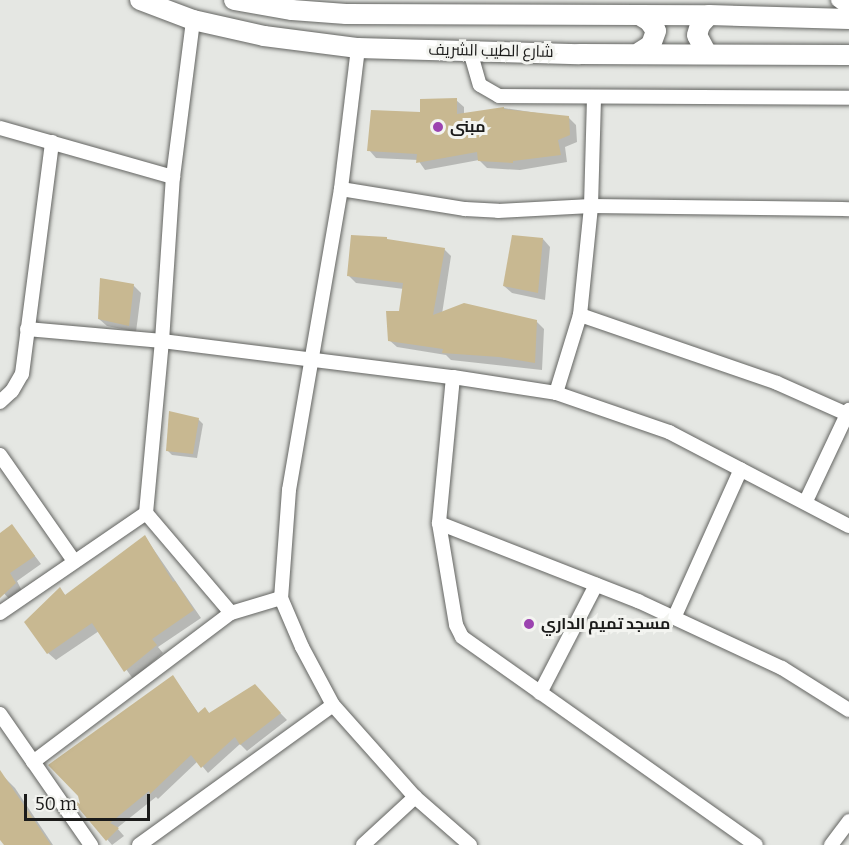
<!DOCTYPE html>
<html>
<head>
<meta charset="utf-8">
<style>
  body { margin:0 }
  #map { position:relative; width:849px; height:845px; overflow:hidden; background:#e5e7e3; font-family:Bitter,Cairo,serif }
  div>[style] { position:absolute }
  .shadow>* { inset:0; background:#0003 }
  .building>* { inset:0; background:#c8b891 }
  .roads { filter:drop-shadow(0 0 2px #636461) drop-shadow(0 0 2px #636461) }
  .street>* { height:14px; margin:-7px; padding:0 7px; transform-origin:7px; border-radius:7px; background:#fff }
  .secondary>* { height:20px; margin:-10px; padding:0 10px; transform-origin:10px; border-radius:10px; background:#fff }
  .dots>* { width:16px; height:16px; translate:-50% -50%; box-sizing:border-box; border:3px solid #f3f4f0; border-radius:50% }
  span { translate:-50% -50%; white-space:nowrap; text-align:center; line-height:1.15; -webkit-text-stroke:6px #f3f4f0; paint-order:stroke }
  .street-label { font-size:16px; color:#1b1b1a }
  .poi-label { font-size:16px; color:#1b1b1a; font-weight:700 }
  .left { translate:0 -50%; text-align:left }
  .scale { position:absolute; left:24px; top:794px; width:126px; height:27px; box-sizing:border-box; border:3px solid #1b1b1a; border-top:0; padding-left:8px; font-size:18px; line-height:21px; white-space:nowrap; color:#1b1b1a; -webkit-text-stroke:4px #f3f4f0; paint-order:stroke }
</style>
</head>
<body>
<div id="map">
  <div class="shadow">
    <i style="clip-path:polygon(456px 100px,464px 107px,464px 115px,504px 108px,569px 118px,576px 125px,577px 142px,565px 147px,567px 162px,520px 170px,487px 168px,479px 160px,425px 170px,418px 160px,376px 158px,369px 150px,421px 113px)"></i>
    <i style="clip-path:polygon(386px 238px,389px 241px,444px 249px,451px 256px,442px 314px,536px 321px,544px 329px,542px 370px,451px 360px,446px 355px,397px 347px,389px 340px,401px 313px,404px 289px,356px 283px,348px 275px)"></i>
    <i style="clip-path:polygon(543px 239px,550px 247px,545px 300px,512px 293px,504px 286px)"></i>
    <i style="clip-path:polygon(133px 285px,141px 293px,136px 332px,107px 326px,99px 319px)"></i>
    <i style="clip-path:polygon(198px 419px,203px 424px,197px 458px,172px 455px,167px 450px)"></i>
    <i style="clip-path:polygon(12px 526px,41px 564px,17px 581px,22px 591px,11px 601px,0 589px,0 535px)"></i>
    <i style="clip-path:polygon(145px 537px,201px 618px,158px 647px,163px 653px,133px 679px,99px 631px,56px 660px,48px 653px,60px 589px,66px 596px)"></i>
    <i style="clip-path:polygon(173px 677px,199px 714px,205px 709px,210px 714px,254px 686px,287px 720px,247px 751px,240px 744px,208px 773px,198px 761px,158px 799px,156px 797px,117px 828px,124px 836px,112px 845px,77px 804px,83px 807px)"></i>
    <i style="clip-path:polygon(5px 778px,15px 788px,53px 845px,5px 845px,0 837px,0 782px)"></i>
  </div>
  <div class="building">
    <i style="clip-path:polygon(457px 98px,457px 114px,504px 107px,504px 109px,569px 116px,570px 135px,558px 140px,561px 155px,513px 161px,513px 163px,478px 161px,477px 152px,416px 163px,417px 154px,367px 151px,371px 110px,420px 112px,420px 99px)"></i>
    <i style="clip-path:polygon(351px 235px,387px 237px,387px 239px,445px 248px,433px 315px,464px 303px,537px 320px,535px 363px,499px 357px,442px 353px,443px 349px,388px 341px,386px 311px,399px 311px,403px 283px,347px 276px)"></i>
    <i style="clip-path:polygon(512px 235px,543px 238px,538px 293px,503px 286px)"></i>
    <i style="clip-path:polygon(100px 278px,134px 284px,129px 326px,98px 319px)"></i>
    <i style="clip-path:polygon(169px 411px,199px 418px,193px 454px,166px 451px)"></i>
    <i style="clip-path:polygon(12px 524px,35px 556px,10px 573px,16px 583px,0 598px,0 533px)"></i>
    <i style="clip-path:polygon(145px 535px,173px 582px,175px 581px,194px 610px,152px 639px,157px 645px,124px 672px,92px 623px,47px 654px,24px 622px,60px 587px,65px 595px)"></i>
    <i style="clip-path:polygon(173px 675px,198px 713px,205px 707px,209px 713px,255px 684px,281px 713px,240px 745px,235px 737px,201px 768px,191px 755px,150px 794px,149px 791px,110px 823px,119px 828px,106px 841px,75px 804px,77px 802px,80px 804px,78px 796px,48px 765px)"></i>
    <i style="clip-path:polygon(0 770px,51px 845px,4px 845px,0 840px)"></i>
  </div>
  <div class="roads">
    <div class="street">
      <i style="left:838px;top:0;width:14px;rotate:36deg"></i>
      <i style="left:358px;top:48px;width:142px;rotate:96.9deg"></i>
      <i style="left:341px;top:189px;width:305px;rotate:99.8deg"></i>
      <i style="left:289px;top:490px;width:108px;rotate:94.2deg"></i>
      <i style="left:281px;top:598px;width:53px;rotate:66.8deg"></i>
      <i style="left:302px;top:647px;width:66px;rotate:61.9deg"></i>
      <i style="left:333px;top:705px;width:123px;rotate:48.3deg"></i>
      <i style="left:415px;top:797px;width:73px;rotate:41.1deg"></i>
      <i style="left:470px;top:51px;width:35px;rotate:74deg"></i>
      <i style="left:480px;top:85px;width:22px;rotate:30deg"></i>
      <i style="left:499px;top:96px;width:350px;rotate:0.3deg"></i>
      <i style="left:0;top:128px;width:180px;rotate:15.8deg"></i>
      <i style="left:341px;top:189px;width:126px;rotate:9.2deg"></i>
      <i style="left:465px;top:209px;width:33px;rotate:3deg"></i>
      <i style="left:498px;top:211px;width:93px;rotate:-3.1deg"></i>
      <i style="left:591px;top:206px;width:258px;rotate:0.7deg"></i>
      <i style="left:580px;top:315px;width:208px;rotate:19deg"></i>
      <i style="left:777px;top:383px;width:77px;rotate:23.9deg"></i>
      <i style="left:27px;top:329px;width:136px;rotate:5.1deg"></i>
      <i style="left:162px;top:341px;width:293px;rotate:7.1deg"></i>
      <i style="left:453px;top:377px;width:104px;rotate:8.8deg"></i>
      <i style="left:556px;top:393px;width:120px;rotate:19deg"></i>
      <i style="left:669px;top:432px;width:203px;rotate:27.6deg"></i>
      <i style="left:453px;top:377px;width:147px;rotate:95.5deg"></i>
      <i style="left:439px;top:523px;width:103px;rotate:80.5deg"></i>
      <i style="left:456px;top:625px;width:13px;rotate:63deg"></i>
      <i style="left:462px;top:637px;width:360px;rotate:35.3deg"></i>
      <i style="left:556px;top:393px;width:82px;rotate:-72.9deg"></i>
      <i style="left:580px;top:315px;width:110px;rotate:-84.2deg"></i>
      <i style="left:591px;top:206px;width:109px;rotate:-88.4deg"></i>
      <i style="left:0;top:402px;width:16px;rotate:-43deg"></i>
      <i style="left:12px;top:391px;width:20px;rotate:-60deg"></i>
      <i style="left:22px;top:374px;width:234px;rotate:-82.6deg"></i>
      <i style="left:0;top:455px;width:129px;rotate:55.1deg"></i>
      <i style="left:806px;top:501px;width:101px;rotate:-64.7deg"></i>
      <i style="left:146px;top:513px;width:131px;rotate:49.6deg"></i>
      <i style="left:439px;top:523px;width:214px;rotate:21.4deg"></i>
      <i style="left:638px;top:601px;width:159px;rotate:25deg"></i>
      <i style="left:782px;top:668px;width:79px;rotate:32.1deg"></i>
      <i style="left:0;top:613px;width:177px;rotate:-34.4deg"></i>
      <i style="left:146px;top:513px;width:173px;rotate:-84.7deg"></i>
      <i style="left:162px;top:341px;width:164px;rotate:-86.2deg"></i>
      <i style="left:173px;top:177px;width:158px;rotate:-82.7deg"></i>
      <i style="left:674px;top:618px;width:163px;rotate:-65.8deg"></i>
      <i style="left:540px;top:693px;width:122px;rotate:-62.6deg"></i>
      <i style="left:0;top:714px;width:160px;rotate:55.2deg"></i>
      <i style="left:33px;top:762px;width:248px;rotate:-37deg"></i>
      <i style="left:231px;top:613px;width:52px;rotate:-16.7deg"></i>
      <i style="left:139px;top:845px;width:239px;rotate:-35.8deg"></i>
      <i style="left:363px;top:845px;width:71px;rotate:-42.7deg"></i>
      <i style="left:831px;top:845px;width:30px;rotate:-53deg"></i>
    </div>
    <div class="secondary">
      <i style="left:140px;top:0;width:57px;rotate:20.7deg"></i>
      <i style="left:193px;top:20px;width:73px;rotate:12.7deg"></i>
      <i style="left:264px;top:36px;width:95px;rotate:7.3deg"></i>
      <i style="left:358px;top:48px;width:221px;rotate:1.6deg"></i>
      <i style="left:579px;top:54px;width:270px;rotate:0.2deg"></i>
      <i style="left:234px;top:0;width:59px;rotate:9.8deg"></i>
      <i style="left:292px;top:10px;width:54px;rotate:4.2deg"></i>
      <i style="left:346px;top:14px;width:363px;rotate:0.2deg"></i>
      <i style="left:709px;top:15px;width:140px;rotate:1.6deg"></i>
      <i style="left:639px;top:15px;width:12px;rotate:31deg"></i>
      <i style="left:649px;top:21px;width:12px;rotate:55deg"></i>
      <i style="left:656px;top:31px;width:15px;rotate:110deg"></i>
      <i style="left:651px;top:45px;width:13px;rotate:148deg"></i>
      <i style="left:707px;top:54px;width:21px;rotate:-118deg"></i>
      <i style="left:697px;top:35px;width:10px;rotate:-73deg"></i>
      <i style="left:700px;top:25px;width:13px;rotate:-48deg"></i>
    </div>
  </div>
  <div class="dots">
    <i style="left:438px;top:127px;background:#9c44b0"></i>
    <i style="left:529px;top:624px;background:#9c44b0"></i>
  </div>
  <div class="street-label">
    <span style="left:491px;top:51px;rotate:1deg">شارع الطيب الشريف</span>
  </div>
  <div class="poi-label">
    <span class="left" style="left:450px;top:127px">مبنى</span>
    <span class="left" style="left:541px;top:624px">مسجد تميم الداري</span>
  </div>
  <div class="scale">50 m</div>
</div>
</body>
</html>
